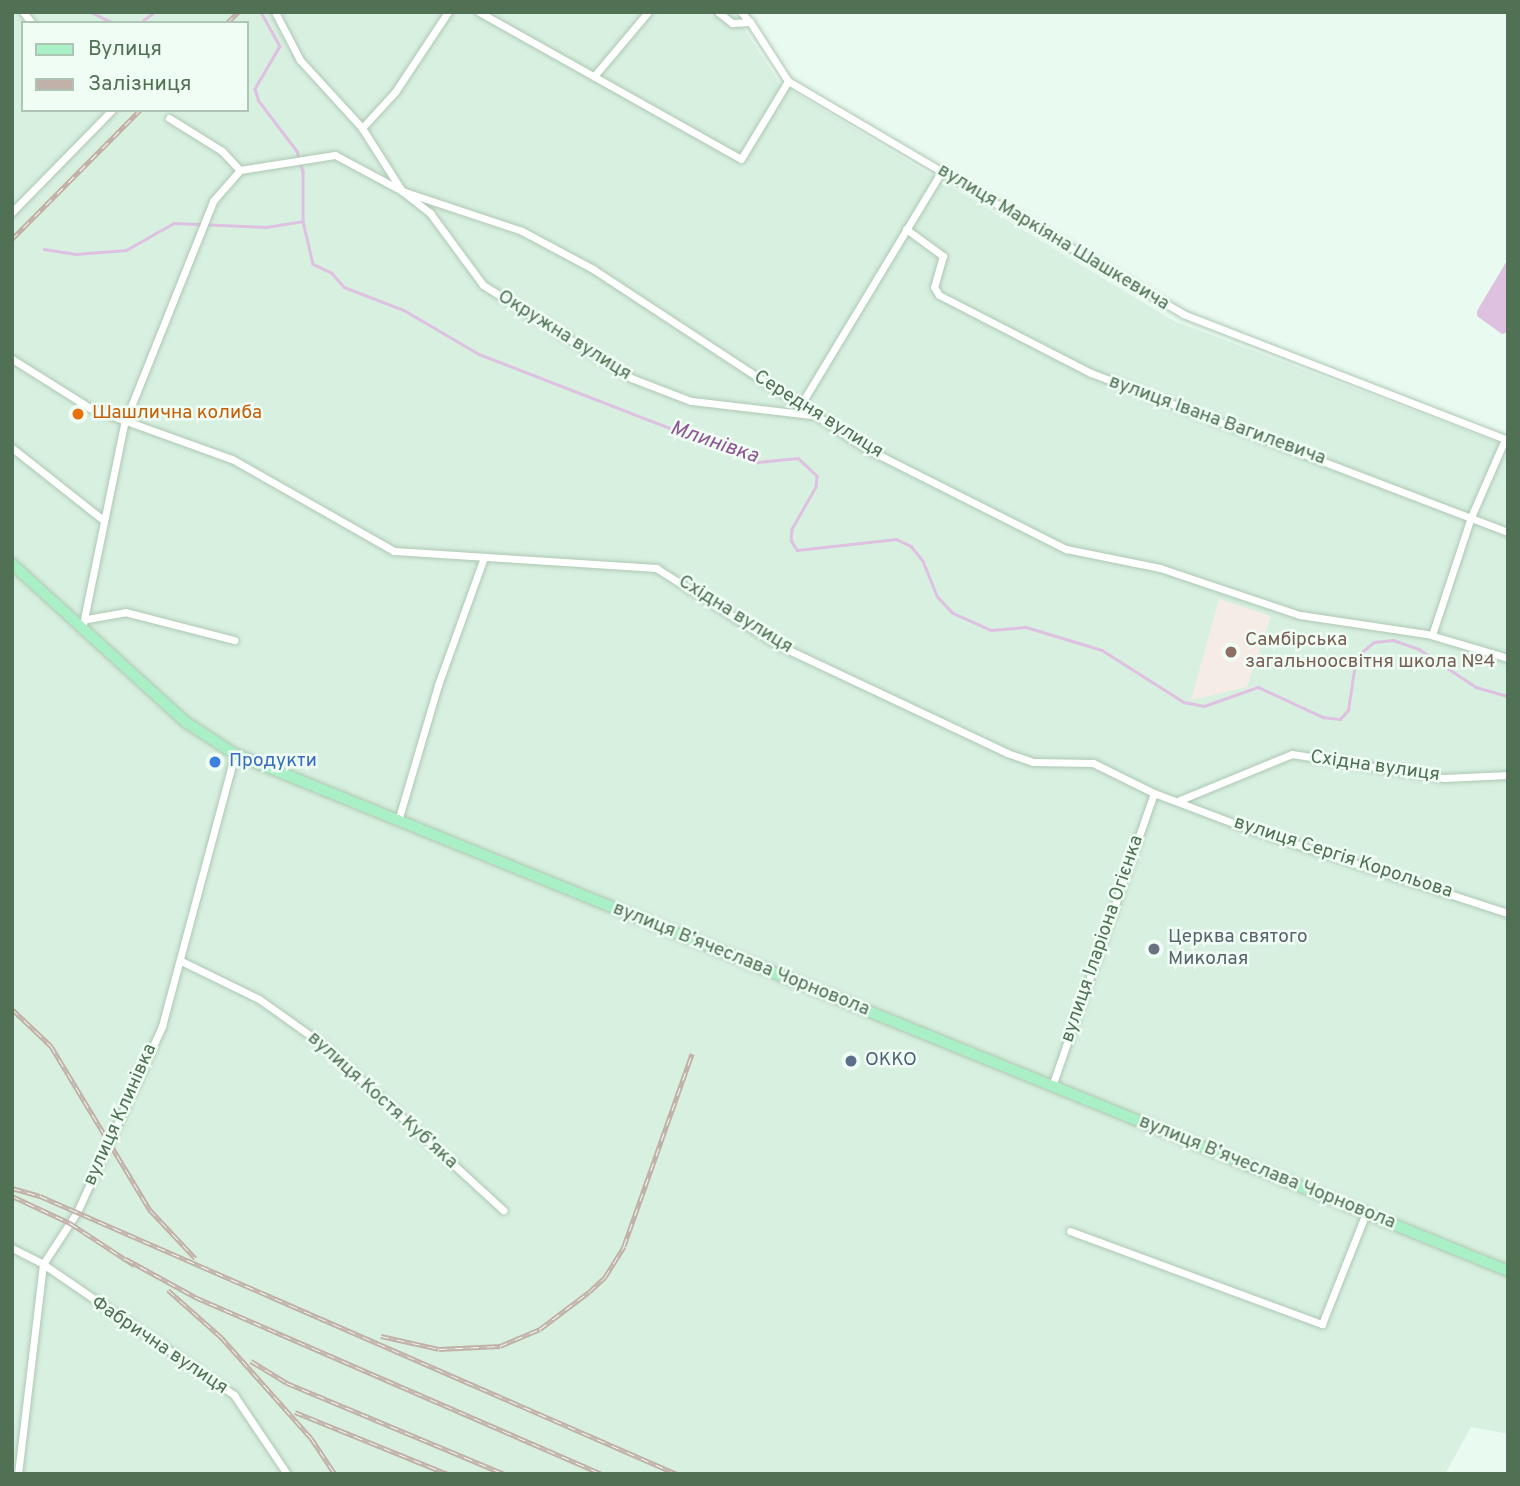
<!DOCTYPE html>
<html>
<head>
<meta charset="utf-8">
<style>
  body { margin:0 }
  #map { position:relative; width:1520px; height:1486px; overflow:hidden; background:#e9faf0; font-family:Overpass,sans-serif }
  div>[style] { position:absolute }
  .residential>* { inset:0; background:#d8f0e0 }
  .education>* { inset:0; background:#f6ece6 }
  .water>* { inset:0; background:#dec0e1 }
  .stream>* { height:2.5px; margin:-1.25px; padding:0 1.25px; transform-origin:1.25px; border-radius:1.25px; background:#dec0e1 }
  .roads { filter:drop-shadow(0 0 2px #aec8b3) drop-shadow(0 0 2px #aec8b3) }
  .street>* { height:7px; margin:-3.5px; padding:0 3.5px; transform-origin:3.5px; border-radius:3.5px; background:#fff }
  .primary>* { height:10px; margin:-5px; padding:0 5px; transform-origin:5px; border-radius:5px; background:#aaf0c6 }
  .rail>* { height:5px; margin-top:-2.5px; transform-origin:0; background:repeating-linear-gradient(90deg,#effdf4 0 8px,#c2b1a8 0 16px); box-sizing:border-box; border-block:2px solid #c2b1a8 }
  .dots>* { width:19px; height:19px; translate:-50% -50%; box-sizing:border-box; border:4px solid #effdf4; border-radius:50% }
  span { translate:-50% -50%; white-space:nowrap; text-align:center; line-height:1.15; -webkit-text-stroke:5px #effdf4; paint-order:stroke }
  .street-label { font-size:19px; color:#507154 }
  .food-label { font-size:19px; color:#c56008 }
  .left { translate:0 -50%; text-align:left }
  .education-label { font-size:19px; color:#785e54 }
  .shop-label { font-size:19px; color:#366cbe }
  .worship-label { font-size:19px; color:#5b616d }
  .service-label { font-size:19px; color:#4e5e75 }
  .water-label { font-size:21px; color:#915795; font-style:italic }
  .frame { position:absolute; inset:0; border:14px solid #507154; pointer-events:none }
  .legend { position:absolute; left:21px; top:21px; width:228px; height:91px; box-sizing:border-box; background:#effdf4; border:2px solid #afc5b4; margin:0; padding:9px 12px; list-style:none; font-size:21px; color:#507154 }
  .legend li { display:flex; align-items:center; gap:14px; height:35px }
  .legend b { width:35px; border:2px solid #afc5b4 }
</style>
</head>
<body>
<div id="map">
  <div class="residential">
    <i style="clip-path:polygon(evenodd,12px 12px,733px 12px,780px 84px,1174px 321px,1508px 446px,1508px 1434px,1471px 1427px,1445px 1474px,12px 1474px,12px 12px,23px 23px,247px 23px,247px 110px,23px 110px,23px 23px)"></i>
  </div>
  <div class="education">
    <i style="clip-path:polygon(1219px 599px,1271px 616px,1247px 687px,1191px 700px)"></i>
  </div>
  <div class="water">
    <i style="clip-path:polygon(1508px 259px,1508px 332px,1502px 334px,1477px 316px,1477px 311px)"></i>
  </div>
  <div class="stream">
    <i style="left:91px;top:12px;width:25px;rotate:26deg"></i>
    <i style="left:261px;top:12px;width:39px;rotate:61deg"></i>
    <i style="left:280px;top:46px;width:50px;rotate:120.2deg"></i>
    <i style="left:255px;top:89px;width:13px;rotate:72deg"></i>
    <i style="left:259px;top:101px;width:63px;rotate:52.8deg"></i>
    <i style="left:297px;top:151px;width:22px;rotate:74deg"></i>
    <i style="left:303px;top:172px;width:49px;rotate:90deg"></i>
    <i style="left:140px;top:23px;width:18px;rotate:-38deg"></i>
    <i style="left:44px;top:249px;width:32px;rotate:9deg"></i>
    <i style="left:76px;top:254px;width:50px;rotate:-4.6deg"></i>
    <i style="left:126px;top:250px;width:55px;rotate:-29.4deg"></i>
    <i style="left:174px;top:223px;width:92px;rotate:2.5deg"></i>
    <i style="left:266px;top:227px;width:37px;rotate:-9deg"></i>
    <i style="left:303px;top:221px;width:44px;rotate:76.9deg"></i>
    <i style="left:313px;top:264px;width:21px;rotate:25deg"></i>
    <i style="left:332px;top:273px;width:18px;rotate:49deg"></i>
    <i style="left:344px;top:287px;width:64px;rotate:21deg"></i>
    <i style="left:404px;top:310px;width:87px;rotate:30.4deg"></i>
    <i style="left:479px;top:354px;width:299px;rotate:21.2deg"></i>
    <i style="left:758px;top:462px;width:40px;rotate:-5.7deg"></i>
    <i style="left:798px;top:458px;width:26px;rotate:43deg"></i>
    <i style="left:817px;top:476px;width:11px;rotate:95deg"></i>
    <i style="left:816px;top:487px;width:48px;rotate:119.7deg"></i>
    <i style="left:792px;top:529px;width:11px;rotate:95deg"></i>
    <i style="left:791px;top:540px;width:12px;rotate:59deg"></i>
    <i style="left:797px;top:550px;width:100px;rotate:-6.3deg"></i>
    <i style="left:896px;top:539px;width:17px;rotate:25deg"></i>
    <i style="left:911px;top:546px;width:19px;rotate:51deg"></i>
    <i style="left:923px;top:561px;width:38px;rotate:68deg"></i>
    <i style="left:937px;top:596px;width:23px;rotate:47deg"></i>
    <i style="left:953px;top:613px;width:42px;rotate:24.1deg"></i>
    <i style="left:991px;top:630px;width:35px;rotate:-5deg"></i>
    <i style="left:1026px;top:627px;width:79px;rotate:16.8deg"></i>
    <i style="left:1102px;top:650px;width:97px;rotate:32.4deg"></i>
    <i style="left:1184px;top:702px;width:20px;rotate:11deg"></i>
    <i style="left:1204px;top:706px;width:57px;rotate:-19.4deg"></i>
    <i style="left:1258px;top:687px;width:72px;rotate:24.8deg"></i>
    <i style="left:1323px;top:717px;width:17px;rotate:7deg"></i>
    <i style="left:1340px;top:719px;width:12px;rotate:-48deg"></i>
    <i style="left:1348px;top:710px;width:54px;rotate:-81.4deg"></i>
    <i style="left:1356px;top:657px;width:23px;rotate:-40deg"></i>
    <i style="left:1374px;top:642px;width:19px;rotate:-6deg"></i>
    <i style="left:1393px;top:640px;width:28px;rotate:19deg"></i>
    <i style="left:1419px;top:649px;width:69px;rotate:33.7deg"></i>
    <i style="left:1476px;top:687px;width:33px;rotate:16deg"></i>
  </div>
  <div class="roads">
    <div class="street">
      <i style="left:23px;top:12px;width:14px;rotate:51deg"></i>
      <i style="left:275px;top:12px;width:54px;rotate:62.5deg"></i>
      <i style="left:300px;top:60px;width:92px;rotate:47.6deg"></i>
      <i style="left:362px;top:128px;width:75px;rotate:57.6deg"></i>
      <i style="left:402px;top:191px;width:126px;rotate:18.4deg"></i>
      <i style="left:522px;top:231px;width:81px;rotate:28.2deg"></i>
      <i style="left:593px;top:269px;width:328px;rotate:33.3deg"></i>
      <i style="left:867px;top:449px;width:223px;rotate:26.7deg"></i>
      <i style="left:1066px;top:549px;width:96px;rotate:11.4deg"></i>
      <i style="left:1160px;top:568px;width:148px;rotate:18.6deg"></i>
      <i style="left:1300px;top:615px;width:128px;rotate:8.5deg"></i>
      <i style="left:1427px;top:634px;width:84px;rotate:16.5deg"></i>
      <i style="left:479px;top:12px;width:300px;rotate:29.3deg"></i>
      <i style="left:741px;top:159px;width:91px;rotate:-58.9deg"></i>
      <i style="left:718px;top:12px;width:18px;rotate:38deg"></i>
      <i style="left:732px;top:23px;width:18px;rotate:-3deg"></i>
      <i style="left:750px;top:22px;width:70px;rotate:57.2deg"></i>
      <i style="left:788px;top:81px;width:459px;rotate:30.5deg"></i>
      <i style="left:1183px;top:314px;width:349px;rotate:21.2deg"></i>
      <i style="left:741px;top:12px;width:13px;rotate:48deg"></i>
      <i style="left:595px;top:75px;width:82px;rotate:-49.9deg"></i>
      <i style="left:169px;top:118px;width:62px;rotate:31.9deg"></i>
      <i style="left:222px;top:151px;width:26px;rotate:47deg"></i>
      <i style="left:362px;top:128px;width:49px;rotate:-47.5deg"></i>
      <i style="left:395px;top:92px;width:96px;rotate:-56.5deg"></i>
      <i style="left:12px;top:212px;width:143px;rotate:-45.6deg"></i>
      <i style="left:906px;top:229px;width:46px;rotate:36.1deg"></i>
      <i style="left:943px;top:256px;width:32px;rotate:106deg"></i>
      <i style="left:934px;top:287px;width:9px;rotate:58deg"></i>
      <i style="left:939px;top:295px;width:171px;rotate:27.2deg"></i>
      <i style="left:1091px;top:373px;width:446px;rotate:20.9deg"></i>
      <i style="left:12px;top:359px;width:92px;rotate:32.1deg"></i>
      <i style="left:90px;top:408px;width:151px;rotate:19.8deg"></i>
      <i style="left:232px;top:459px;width:186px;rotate:29.6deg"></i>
      <i style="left:394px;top:551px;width:263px;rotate:3.7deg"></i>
      <i style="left:656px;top:568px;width:144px;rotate:32.3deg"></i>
      <i style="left:778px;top:645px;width:253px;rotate:25.2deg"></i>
      <i style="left:1007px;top:753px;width:28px;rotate:19deg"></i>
      <i style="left:1033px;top:762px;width:60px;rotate:1deg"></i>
      <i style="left:1093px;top:763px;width:68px;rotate:26.2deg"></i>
      <i style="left:1154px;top:793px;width:98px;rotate:20.8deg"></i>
      <i style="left:1246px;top:828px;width:275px;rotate:18deg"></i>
      <i style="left:800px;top:406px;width:275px;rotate:-58.9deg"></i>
      <i style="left:12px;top:448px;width:115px;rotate:38.3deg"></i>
      <i style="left:87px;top:619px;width:39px;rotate:-10deg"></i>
      <i style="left:125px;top:612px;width:113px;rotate:14.4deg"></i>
      <i style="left:82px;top:629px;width:209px;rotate:-78.4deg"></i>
      <i style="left:124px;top:424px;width:240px;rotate:-68.2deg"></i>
      <i style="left:213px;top:201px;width:41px;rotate:-48.9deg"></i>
      <i style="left:240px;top:170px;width:96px;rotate:-9deg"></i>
      <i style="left:335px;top:155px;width:76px;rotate:28.2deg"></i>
      <i style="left:402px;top:191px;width:36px;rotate:38deg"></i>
      <i style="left:430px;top:213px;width:89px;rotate:53.6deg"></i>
      <i style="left:483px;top:285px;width:175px;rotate:32.1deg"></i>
      <i style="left:631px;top:378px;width:64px;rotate:21deg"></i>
      <i style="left:691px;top:401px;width:122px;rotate:6.6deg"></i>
      <i style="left:1432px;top:635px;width:124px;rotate:-71.7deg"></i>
      <i style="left:1471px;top:517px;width:85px;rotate:-66.4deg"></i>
      <i style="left:1180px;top:800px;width:121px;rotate:-22.3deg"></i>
      <i style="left:1292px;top:754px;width:154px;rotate:9deg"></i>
      <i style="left:1444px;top:778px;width:64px;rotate:-2.7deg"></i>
      <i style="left:398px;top:821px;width:142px;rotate:-73.6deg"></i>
      <i style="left:438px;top:685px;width:133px;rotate:-70.2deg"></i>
      <i style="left:181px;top:961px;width:87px;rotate:26deg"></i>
      <i style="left:259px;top:999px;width:77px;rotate:35.5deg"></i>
      <i style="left:322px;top:1044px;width:246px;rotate:42.5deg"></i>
      <i style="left:1052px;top:1086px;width:310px;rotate:-70.8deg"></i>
      <i style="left:1070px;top:1231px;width:269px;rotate:20.3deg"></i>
      <i style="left:1322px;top:1324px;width:119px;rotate:-68.4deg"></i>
      <i style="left:12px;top:1248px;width:35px;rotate:27deg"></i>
      <i style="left:43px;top:1264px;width:232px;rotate:34.4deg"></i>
      <i style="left:234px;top:1395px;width:95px;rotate:56.1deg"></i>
      <i style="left:18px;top:1474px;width:211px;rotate:-83.2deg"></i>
      <i style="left:43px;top:1264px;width:62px;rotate:-56.8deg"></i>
      <i style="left:77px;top:1212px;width:205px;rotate:-65.4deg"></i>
      <i style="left:162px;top:1026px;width:282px;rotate:-75deg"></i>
    </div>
    <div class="primary">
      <i style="left:12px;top:564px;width:236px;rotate:42.3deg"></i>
      <i style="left:187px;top:723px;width:57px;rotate:32.9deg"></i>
      <i style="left:235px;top:754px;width:1374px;rotate:22.1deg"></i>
    </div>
  </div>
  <div class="rail">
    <i style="left:227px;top:23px;width:16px;rotate:-45deg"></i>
    <i style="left:12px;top:239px;width:182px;rotate:-45.2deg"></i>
    <i style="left:12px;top:1009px;width:54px;rotate:43.5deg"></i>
    <i style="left:51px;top:1046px;width:192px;rotate:58.9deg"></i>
    <i style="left:150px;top:1210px;width:66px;rotate:46.8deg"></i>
    <i style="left:12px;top:1188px;width:29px;rotate:16deg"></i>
    <i style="left:40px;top:1196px;width:695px;rotate:23.58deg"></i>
    <i style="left:12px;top:1196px;width:64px;rotate:25deg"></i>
    <i style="left:70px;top:1223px;width:77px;rotate:33.3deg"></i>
    <i style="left:126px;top:1259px;width:79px;rotate:28.8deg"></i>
    <i style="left:195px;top:1297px;width:445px;rotate:23.5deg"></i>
    <i style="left:168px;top:1290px;width:71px;rotate:41.6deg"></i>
    <i style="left:221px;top:1337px;width:135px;rotate:48.3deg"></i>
    <i style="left:311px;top:1438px;width:43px;rotate:56.3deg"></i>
    <i style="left:381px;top:1336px;width:59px;rotate:12.6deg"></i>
    <i style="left:439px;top:1349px;width:61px;rotate:-2.8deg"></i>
    <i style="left:500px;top:1346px;width:43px;rotate:-23deg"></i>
    <i style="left:540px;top:1329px;width:61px;rotate:-37.1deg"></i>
    <i style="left:589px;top:1292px;width:22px;rotate:-43deg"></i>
    <i style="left:605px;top:1277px;width:36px;rotate:-58deg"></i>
    <i style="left:624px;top:1246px;width:204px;rotate:-70.5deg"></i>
    <i style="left:251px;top:1361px;width:42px;rotate:31.4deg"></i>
    <i style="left:287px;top:1383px;width:236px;rotate:22.7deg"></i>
    <i style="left:295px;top:1412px;width:165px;rotate:22.1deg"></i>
  </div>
  <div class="dots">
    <i style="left:78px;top:414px;background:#e8710a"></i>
    <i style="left:1231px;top:652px;background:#8d6e63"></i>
    <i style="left:215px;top:762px;background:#3f7fe0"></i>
    <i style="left:1154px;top:949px;background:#6b7280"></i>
    <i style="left:851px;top:1061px;background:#5c6f8a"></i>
  </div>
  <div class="street-label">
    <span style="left:1053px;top:238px;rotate:31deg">вулиця Маркіяна Шашкевича</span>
    <span style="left:564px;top:336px;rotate:32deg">Окружна вулиця</span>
    <span style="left:818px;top:415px;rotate:32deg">Середня вулиця</span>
    <span style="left:1217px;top:421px;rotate:20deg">вулиця Івана Вагилевича</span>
    <span style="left:735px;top:615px;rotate:32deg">Східна вулиця</span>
    <span style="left:1375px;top:767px;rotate:8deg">Східна вулиця</span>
    <span style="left:1343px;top:858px;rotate:18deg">вулиця Сергія Корольова</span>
    <span style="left:1103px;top:939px;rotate:-71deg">вулиця Іларіона Огієнка</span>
    <span style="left:741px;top:960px;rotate:22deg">вулиця Вʼячеслава Чорновола</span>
    <span style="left:382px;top:1101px;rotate:42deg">вулиця Костя Кубʼяка</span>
    <span style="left:121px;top:1115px;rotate:-66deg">вулиця Клинівка</span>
    <span style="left:1267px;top:1173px;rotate:22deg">вулиця Вʼячеслава Чорновола</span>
    <span style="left:159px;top:1346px;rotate:34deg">Фабрична вулиця</span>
  </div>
  <div class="food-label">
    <span class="left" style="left:92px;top:414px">Шашлична колиба</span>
  </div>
  <div class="education-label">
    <span class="left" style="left:1245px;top:652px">Самбірська<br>загальноосвітня школа №4</span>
  </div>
  <div class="shop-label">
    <span class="left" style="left:229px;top:762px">Продукти</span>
  </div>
  <div class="worship-label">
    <span class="left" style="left:1168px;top:949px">Церква святого<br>Миколая</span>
  </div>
  <div class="service-label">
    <span class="left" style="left:865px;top:1061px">OKKO</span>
  </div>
  <div class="water-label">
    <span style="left:714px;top:443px;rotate:19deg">Млинівка</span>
  </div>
  <div class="frame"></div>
  <ul class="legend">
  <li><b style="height:9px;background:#aaf0c6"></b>Вулиця</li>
  <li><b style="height:9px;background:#c2b1a8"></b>Залізниця</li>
  </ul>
</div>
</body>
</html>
